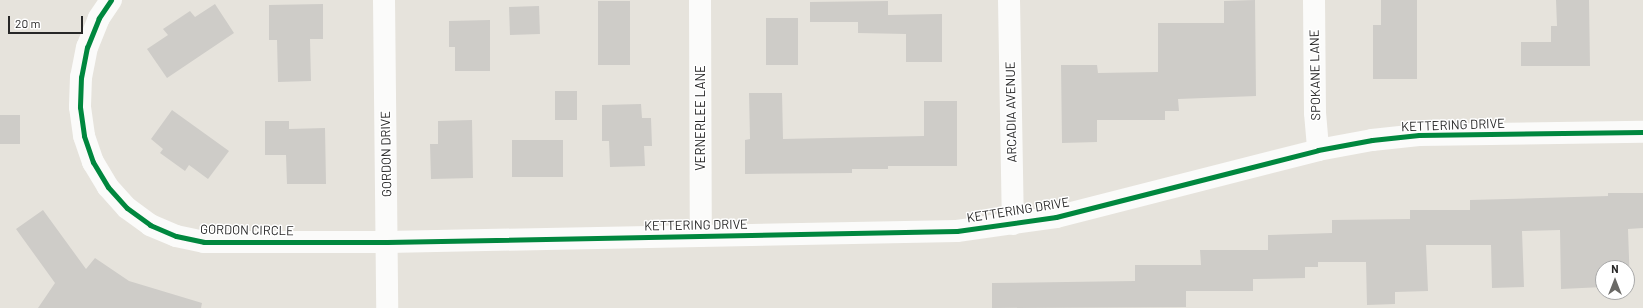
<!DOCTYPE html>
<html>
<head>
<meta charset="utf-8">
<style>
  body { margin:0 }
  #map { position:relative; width:1643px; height:308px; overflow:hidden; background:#e6e3dc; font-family:Barlow,sans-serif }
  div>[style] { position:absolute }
  .building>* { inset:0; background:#ceccc8; transform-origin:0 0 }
  .minor>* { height:22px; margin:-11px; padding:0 11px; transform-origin:11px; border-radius:11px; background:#fbfbfa }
  .cycleway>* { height:5px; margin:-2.5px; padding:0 2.5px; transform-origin:2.5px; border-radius:2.5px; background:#00873e }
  span { translate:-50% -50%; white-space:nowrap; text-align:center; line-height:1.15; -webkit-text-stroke:3px #fff; paint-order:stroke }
  .street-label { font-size:13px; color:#272727 }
  .north { position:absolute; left:1595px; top:260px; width:40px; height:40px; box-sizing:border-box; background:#fff; border:1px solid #a9a9a9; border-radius:50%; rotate:0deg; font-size:11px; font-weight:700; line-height:16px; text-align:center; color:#272727 }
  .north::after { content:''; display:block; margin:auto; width:14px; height:18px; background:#6a6966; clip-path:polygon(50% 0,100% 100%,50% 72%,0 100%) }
  .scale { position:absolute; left:8px; top:16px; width:75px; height:18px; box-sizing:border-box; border:2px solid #272727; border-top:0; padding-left:5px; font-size:12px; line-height:14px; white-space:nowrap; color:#272727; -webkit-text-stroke:3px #fff; paint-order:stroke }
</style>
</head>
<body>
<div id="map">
  <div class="building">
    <i style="clip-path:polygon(1255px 0,1256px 96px,1178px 99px,1179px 111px,1165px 111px,1165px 120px,1097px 120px,1097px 142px,1062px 143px,1061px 65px,1097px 65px,1098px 73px,1158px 72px,1158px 23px,1224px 23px,1224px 1px)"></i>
    <i style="clip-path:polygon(1381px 0,1417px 0,1417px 79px,1373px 79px,1373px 25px,1381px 25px)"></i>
    <i style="clip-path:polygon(1556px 0,1589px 0,1590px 66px,1521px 66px,1521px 42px,1551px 42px,1551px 26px,1557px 26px)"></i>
    <i style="left:598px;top:1px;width:32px;height:64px"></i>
    <i style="clip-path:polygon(888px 1px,888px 15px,942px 14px,942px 62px,906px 62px,906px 34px,858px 33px,858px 22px,810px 22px,810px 2px)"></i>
    <i style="clip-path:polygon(215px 4px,234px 33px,167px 78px,147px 49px,168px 35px,163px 29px,190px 11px,195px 17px)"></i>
    <i style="clip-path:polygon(323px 4px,323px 39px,310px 39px,311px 81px,278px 82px,277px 40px,269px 40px,269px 5px)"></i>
    <i style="left:539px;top:6px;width:28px;height:30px;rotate:88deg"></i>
    <i style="left:766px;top:18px;width:32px;height:47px"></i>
    <i style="clip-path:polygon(490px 20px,490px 71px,455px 71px,455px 47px,449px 47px,449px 21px)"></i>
    <i style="left:577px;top:91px;width:29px;height:22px;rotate:90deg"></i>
    <i style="clip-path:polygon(749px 93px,782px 93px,783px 139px,924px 136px,924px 101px,957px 101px,957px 166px,888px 166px,888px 169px,852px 169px,852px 173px,745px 174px,745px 140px,750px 139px)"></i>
    <i style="clip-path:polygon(641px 104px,642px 118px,651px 118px,652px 146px,644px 146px,645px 166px,610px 167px,609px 141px,602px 141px,602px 105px)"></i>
    <i style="clip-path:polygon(172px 110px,229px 151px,208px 179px,189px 165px,185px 171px,160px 153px,163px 149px,151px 139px)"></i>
    <i style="left:0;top:115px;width:20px;height:29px"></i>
    <i style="clip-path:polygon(472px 120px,473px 178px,431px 179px,430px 144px,438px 144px,438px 121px)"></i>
    <i style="clip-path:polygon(265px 121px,289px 121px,289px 129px,325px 128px,326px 184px,287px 184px,286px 155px,265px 155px)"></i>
    <i style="left:512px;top:140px;width:51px;height:37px"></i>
    <i style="clip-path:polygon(1608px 193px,1643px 193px,1643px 228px,1628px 229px,1630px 286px,1627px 286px,1627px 268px,1603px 268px,1603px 287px,1561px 289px,1560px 230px,1522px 231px,1524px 287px,1492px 288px,1491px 245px,1426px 245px,1428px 291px,1395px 292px,1395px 304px,1367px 305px,1366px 262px,1318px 262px,1318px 267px,1305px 267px,1305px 278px,1253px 279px,1253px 291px,1186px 291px,1186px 307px,992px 308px,992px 283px,1135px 281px,1135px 265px,1201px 265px,1200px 250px,1268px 250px,1268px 235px,1332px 233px,1332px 220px,1410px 219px,1410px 210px,1470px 210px,1470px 200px,1608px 196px)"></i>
    <i style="clip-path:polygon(43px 210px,86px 269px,95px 258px,129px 281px,202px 303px,201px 308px,38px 308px,55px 283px,16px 229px)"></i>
  </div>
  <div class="minor">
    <i style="left:111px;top:0;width:22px;rotate:124deg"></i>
    <i style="left:99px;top:18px;width:31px;rotate:112deg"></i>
    <i style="left:87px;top:47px;width:31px;rotate:101deg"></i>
    <i style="left:81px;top:77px;width:30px;rotate:92deg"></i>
    <i style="left:80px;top:107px;width:29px;rotate:82deg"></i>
    <i style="left:84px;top:136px;width:28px;rotate:71deg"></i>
    <i style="left:93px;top:162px;width:29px;rotate:59deg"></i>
    <i style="left:108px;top:187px;width:28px;rotate:48deg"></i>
    <i style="left:127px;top:208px;width:29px;rotate:36deg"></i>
    <i style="left:150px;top:225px;width:28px;rotate:23deg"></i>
    <i style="left:176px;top:236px;width:29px;rotate:12deg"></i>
    <i style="left:204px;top:242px;width:183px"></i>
    <i style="left:387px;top:242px;width:570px;rotate:-1.11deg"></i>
    <i style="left:957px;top:231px;width:100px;rotate:-8deg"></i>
    <i style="left:1056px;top:217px;width:270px;rotate:-14.3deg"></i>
    <i style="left:1318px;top:150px;width:55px;rotate:-10.5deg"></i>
    <i style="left:1372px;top:140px;width:47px;rotate:-6.1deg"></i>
    <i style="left:1419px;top:135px;width:224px;rotate:-0.8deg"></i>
    <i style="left:384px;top:0;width:308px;rotate:89.4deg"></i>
    <i style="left:700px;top:0;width:236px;rotate:89.8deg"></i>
    <i style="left:1009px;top:0;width:224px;rotate:89deg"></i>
    <i style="left:1314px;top:0;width:113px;rotate:89.5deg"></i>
    <i style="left:1315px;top:113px;width:37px;rotate:85deg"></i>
  </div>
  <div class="cycleway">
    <i style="left:111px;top:0;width:22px;rotate:124deg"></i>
    <i style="left:99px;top:18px;width:31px;rotate:112deg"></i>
    <i style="left:87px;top:47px;width:31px;rotate:101deg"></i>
    <i style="left:81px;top:77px;width:30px;rotate:92deg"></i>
    <i style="left:80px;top:107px;width:29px;rotate:82deg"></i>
    <i style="left:84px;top:136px;width:28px;rotate:71deg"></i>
    <i style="left:93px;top:162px;width:29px;rotate:59deg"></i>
    <i style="left:108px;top:187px;width:28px;rotate:48deg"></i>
    <i style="left:127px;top:208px;width:29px;rotate:36deg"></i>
    <i style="left:150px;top:225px;width:28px;rotate:23deg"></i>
    <i style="left:176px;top:236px;width:29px;rotate:12deg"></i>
    <i style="left:204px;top:242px;width:183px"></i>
    <i style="left:387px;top:242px;width:570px;rotate:-1.11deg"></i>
    <i style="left:957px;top:231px;width:100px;rotate:-8deg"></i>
    <i style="left:1056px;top:217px;width:270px;rotate:-14.3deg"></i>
    <i style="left:1318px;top:150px;width:55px;rotate:-10.5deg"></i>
    <i style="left:1372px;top:140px;width:47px;rotate:-6.1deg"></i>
    <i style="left:1419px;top:135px;width:224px;rotate:-0.8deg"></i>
  </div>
  <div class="street-label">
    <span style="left:1315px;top:75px;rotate:-91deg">SPOKANE LANE</span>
    <span style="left:1011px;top:112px;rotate:-91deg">ARCADIA AVENUE</span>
    <span style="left:700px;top:118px;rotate:-90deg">VERNERLEE LANE</span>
    <span style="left:1453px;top:125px;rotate:-2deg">KETTERING DRIVE</span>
    <span style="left:386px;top:154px;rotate:-91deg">GORDON DRIVE</span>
    <span style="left:1018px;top:210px;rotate:-9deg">KETTERING DRIVE</span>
    <span style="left:696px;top:225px;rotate:-1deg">KETTERING DRIVE</span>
    <span style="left:247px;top:230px;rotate:1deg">GORDON CIRCLE</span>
  </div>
  <div class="north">N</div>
  <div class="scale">20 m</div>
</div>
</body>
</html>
